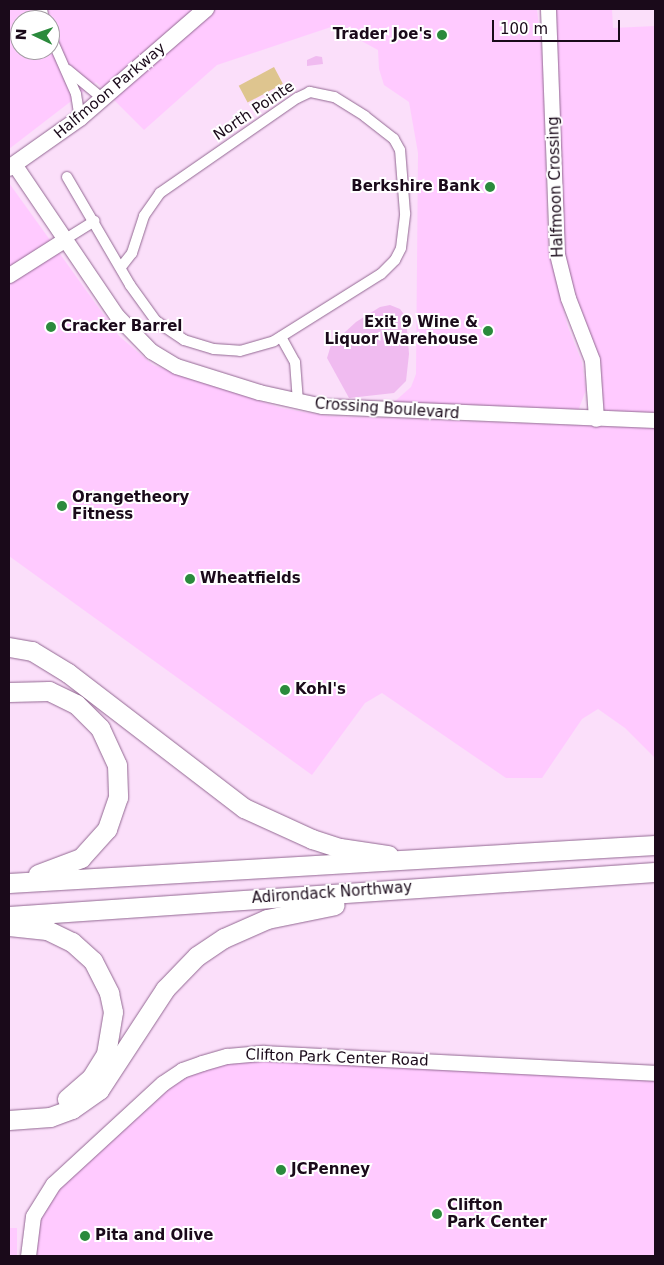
<!DOCTYPE html>
<html>
<head>
<meta charset="utf-8">
<style>
  body { margin:0 }
  #map { position:relative; width:664px; height:1265px; overflow:hidden; background:#fbdffa; font-family:"DejaVu Sans",sans-serif }
  div>[style] { position:absolute }
  .built>* { inset:0; background:#ffcaff; transform-origin:0 0 }
  .green>* { inset:0; background:#dec58f; transform-origin:0 0 }
  .water>* { inset:0; background:#f0bbf0 }
  .roads { filter:drop-shadow(0 0 1px #926892) drop-shadow(0 0 1px #926892) }
  .street>* { height:10px; margin:-5px; padding:0 5px; transform-origin:5px; border-radius:5px; background:#fff }
  .secondary>* { height:15px; margin:-7.5px; padding:0 7.5px; transform-origin:7.5px; border-radius:7.5px; background:#fff }
  .primary>* { height:16px; margin:-8px; padding:0 8px; transform-origin:8px; border-radius:8px; background:#fff }
  .highway>* { height:19px; margin:-9.5px; padding:0 9.5px; transform-origin:9.5px; border-radius:9.5px; background:#fff }
  .dots>* { width:14px; height:14px; translate:-50% -50%; box-sizing:border-box; border:2px solid #fff; border-radius:50% }
  span { translate:-50% -50%; white-space:nowrap; text-align:center; line-height:1.15; -webkit-text-stroke:4px #fff; paint-order:stroke }
  .poi-label { font-size:15px; color:#1a0a1a; font-weight:700 }
  .right { translate:-100% -50%; text-align:right }
  .left { translate:0 -50%; text-align:left }
  .street-label { font-size:15px; color:#1a0a1a }
  .frame { position:absolute; inset:0; border:10px solid #1a0a1a; pointer-events:none }
  .north { position:absolute; left:10px; top:10px; width:50px; height:50px; box-sizing:border-box; background:#fff; border:1px solid #a39da3; border-radius:50%; rotate:273deg; font-size:14px; font-weight:700; line-height:20px; text-align:center; color:#1a0a1a }
  .north::after { content:''; display:block; margin:auto; width:18px; height:22px; background:#2b8a3c; clip-path:polygon(50% 0,100% 100%,50% 72%,0 100%) }
  .scale { position:absolute; left:492px; top:20px; width:128px; height:22px; box-sizing:border-box; border:2px solid #1a0a1a; border-top:0; padding-left:6px; font-size:15px; line-height:18px; white-space:nowrap; color:#1a0a1a; -webkit-text-stroke:4px #fff; paint-order:stroke }
</style>
</head>
<body>
<div id="map">
  <div class="built">
    <i style="clip-path:polygon(evenodd,9px 9px,537px 9px,543px 64px,548px 248px,568px 327px,582px 362px,586px 390px,578px 411px,393px 403px,411px 387px,416px 374px,418px 153px,409px 102px,384px 85px,379px 69px,378px 50px,334px 26px,217px 65px,144px 130px,96px 82px,9px 149px,9px 9px,20px 20px,50px 20px,50px 50px,20px 50px,20px 20px)"></i>
    <i style="clip-path:polygon(554px 9px,612px 9px,613px 28px,655px 26px,655px 414px,605px 413px,587px 326px,564px 262px)"></i>
    <i style="clip-path:polygon(9px 183px,119px 336px,153px 365px,281px 408px,328px 416px,655px 428px,655px 758px,625px 728px,598px 709px,582px 719px,542px 778px,506px 778px,382px 693px,365px 703px,312px 775px,9px 556px)"></i>
    <i style="clip-path:polygon(263px 1058px,655px 1078px,655px 1256px,37px 1256px,38px 1220px,55px 1192px,177px 1082px,214px 1065px)"></i>
    <i style="left:9px;top:1228px;width:8px;height:28px"></i>
  </div>
  <div class="green">
    <i style="left:274px;top:67px;width:19px;height:40px;rotate:62deg"></i>
  </div>
  <div class="water">
    <i style="clip-path:polygon(316px 56px,322px 57px,323px 64px,307px 66px,307px 60px)"></i>
    <i style="clip-path:polygon(390px 305px,400px 309px,406px 317px,409px 354px,406px 381px,394px 393px,349px 398px,327px 358px,331px 345px,356px 322px,380px 307px)"></i>
  </div>
  <div class="roads">
    <div class="street">
      <i style="left:42px;top:9px;width:11px;rotate:80deg"></i>
      <i style="left:50px;top:35px;width:64px;rotate:66.2deg"></i>
      <i style="left:76px;top:94px;width:24px;rotate:81deg"></i>
      <i style="left:68px;top:70px;width:44px;rotate:39.5deg"></i>
      <i style="left:67px;top:177px;width:125px;rotate:59.7deg"></i>
      <i style="left:130px;top:285px;width:44px;rotate:54.2deg"></i>
      <i style="left:156px;top:321px;width:34px;rotate:34deg"></i>
      <i style="left:184px;top:340px;width:31px;rotate:17deg"></i>
      <i style="left:214px;top:349px;width:26px;rotate:4deg"></i>
      <i style="left:240px;top:351px;width:35px;rotate:-16deg"></i>
      <i style="left:274px;top:341px;width:126px;rotate:-32.1deg"></i>
      <i style="left:381px;top:274px;width:20px;rotate:-45deg"></i>
      <i style="left:395px;top:260px;width:13px;rotate:-63deg"></i>
      <i style="left:401px;top:248px;width:35px;rotate:-83deg"></i>
      <i style="left:405px;top:213px;width:63px;rotate:-94.5deg"></i>
      <i style="left:400px;top:150px;width:13px;rotate:-119deg"></i>
      <i style="left:394px;top:139px;width:37px;rotate:-142deg"></i>
      <i style="left:365px;top:116px;width:36px;rotate:-148deg"></i>
      <i style="left:334px;top:97px;width:25px;rotate:-168deg"></i>
      <i style="left:310px;top:92px;width:14px;rotate:155deg"></i>
      <i style="left:297px;top:98px;width:167px;rotate:145.3deg"></i>
      <i style="left:160px;top:193px;width:28px;rotate:125deg"></i>
      <i style="left:144px;top:216px;width:39px;rotate:108deg"></i>
      <i style="left:132px;top:253px;width:18px;rotate:128deg"></i>
      <i style="left:64px;top:240px;width:36px;rotate:-32deg"></i>
      <i style="left:281px;top:337px;width:29px;rotate:61deg"></i>
      <i style="left:295px;top:362px;width:40px;rotate:85.7deg"></i>
    </div>
    <div class="secondary">
      <i style="left:548px;top:9px;width:245px;rotate:87.9deg"></i>
      <i style="left:557px;top:254px;width:45px;rotate:76deg"></i>
      <i style="left:568px;top:298px;width:66px;rotate:68.8deg"></i>
      <i style="left:592px;top:360px;width:59px;rotate:86.1deg"></i>
      <i style="left:14px;top:164px;width:184px;rotate:55.9deg"></i>
      <i style="left:117px;top:316px;width:49px;rotate:45.8deg"></i>
      <i style="left:151px;top:351px;width:29px;rotate:31deg"></i>
      <i style="left:176px;top:366px;width:87px;rotate:17.4deg"></i>
      <i style="left:259px;top:392px;width:65px;rotate:12.5deg"></i>
      <i style="left:322px;top:406px;width:333px;rotate:2.4deg"></i>
      <i style="left:9px;top:275px;width:65px;rotate:-32.5deg"></i>
      <i style="left:28px;top:1256px;width:40px;rotate:-82.9deg"></i>
      <i style="left:33px;top:1216px;width:38px;rotate:-58deg"></i>
      <i style="left:53px;top:1184px;width:149px;rotate:-42.6deg"></i>
      <i style="left:163px;top:1083px;width:23px;rotate:-34deg"></i>
      <i style="left:182px;top:1070px;width:21px;rotate:-19deg"></i>
      <i style="left:202px;top:1063px;width:26px;rotate:-16deg"></i>
      <i style="left:227px;top:1056px;width:37px;rotate:-5deg"></i>
      <i style="left:264px;top:1053px;width:392px;rotate:2.9deg"></i>
    </div>
    <div class="primary">
      <i style="left:9px;top:168px;width:87px;rotate:-35.2deg"></i>
      <i style="left:80px;top:118px;width:167px;rotate:-40.9deg"></i>
    </div>
    <div class="highway">
      <i style="left:9px;top:647px;width:23px;rotate:10deg"></i>
      <i style="left:32px;top:651px;width:42px;rotate:31.4deg"></i>
      <i style="left:68px;top:673px;width:222px;rotate:37.5deg"></i>
      <i style="left:244px;top:808px;width:75px;rotate:24.5deg"></i>
      <i style="left:312px;top:839px;width:29px;rotate:18deg"></i>
      <i style="left:340px;top:848px;width:49px;rotate:8.3deg"></i>
      <i style="left:9px;top:692px;width:40px;rotate:-1.4deg"></i>
      <i style="left:49px;top:691px;width:30px;rotate:26deg"></i>
      <i style="left:76px;top:704px;width:34px;rotate:45deg"></i>
      <i style="left:100px;top:728px;width:41px;rotate:65.3deg"></i>
      <i style="left:117px;top:765px;width:32px;rotate:88deg"></i>
      <i style="left:118px;top:797px;width:34px;rotate:109deg"></i>
      <i style="left:107px;top:829px;width:39px;rotate:132deg"></i>
      <i style="left:81px;top:858px;width:46px;rotate:159.6deg"></i>
      <i style="left:9px;top:883px;width:647px;rotate:-3.37deg"></i>
      <i style="left:9px;top:916px;width:647px;rotate:-3.9deg"></i>
      <i style="left:9px;top:926px;width:38px;rotate:6deg"></i>
      <i style="left:47px;top:930px;width:28px;rotate:26deg"></i>
      <i style="left:72px;top:942px;width:28px;rotate:42deg"></i>
      <i style="left:93px;top:961px;width:36px;rotate:63deg"></i>
      <i style="left:109px;top:993px;width:19px;rotate:78deg"></i>
      <i style="left:113px;top:1012px;width:43px;rotate:99.5deg"></i>
      <i style="left:106px;top:1054px;width:28px;rotate:122deg"></i>
      <i style="left:91px;top:1078px;width:32px;rotate:139deg"></i>
      <i style="left:9px;top:1120px;width:41px;rotate:-4.2deg"></i>
      <i style="left:50px;top:1117px;width:23px;rotate:-20deg"></i>
      <i style="left:72px;top:1109px;width:33px;rotate:-35deg"></i>
      <i style="left:99px;top:1090px;width:121px;rotate:-56.8deg"></i>
      <i style="left:165px;top:989px;width:46px;rotate:-45.9deg"></i>
      <i style="left:197px;top:956px;width:32px;rotate:-34deg"></i>
      <i style="left:224px;top:938px;width:47px;rotate:-23.8deg"></i>
      <i style="left:267px;top:919px;width:69px;rotate:-11.6deg"></i>
    </div>
  </div>
  <div class="dots">
    <i style="left:442px;top:35px;background:#2b8a3c"></i>
    <i style="left:490px;top:187px;background:#2b8a3c"></i>
    <i style="left:51px;top:327px;background:#2b8a3c"></i>
    <i style="left:488px;top:331px;background:#2b8a3c"></i>
    <i style="left:62px;top:506px;background:#2b8a3c"></i>
    <i style="left:190px;top:579px;background:#2b8a3c"></i>
    <i style="left:285px;top:690px;background:#2b8a3c"></i>
    <i style="left:281px;top:1170px;background:#2b8a3c"></i>
    <i style="left:437px;top:1214px;background:#2b8a3c"></i>
    <i style="left:85px;top:1236px;background:#2b8a3c"></i>
  </div>
  <div class="poi-label">
    <span class="right" style="left:432px;top:35px">Trader Joe's</span>
    <span class="right" style="left:480px;top:187px">Berkshire Bank</span>
    <span class="right" style="left:478px;top:331px">Exit 9 Wine &amp;<br>Liquor Warehouse</span>
    <span class="left" style="left:61px;top:327px">Cracker Barrel</span>
    <span class="left" style="left:72px;top:506px">Orangetheory<br>Fitness</span>
    <span class="left" style="left:200px;top:579px">Wheatfields</span>
    <span class="left" style="left:295px;top:690px">Kohl's</span>
    <span class="left" style="left:291px;top:1170px">JCPenney</span>
    <span class="left" style="left:447px;top:1214px">Clifton<br>Park Center</span>
    <span class="left" style="left:95px;top:1236px">Pita and Olive</span>
  </div>
  <div class="street-label">
    <span style="left:110px;top:91px;rotate:-40deg">Halfmoon Parkway</span>
    <span style="left:254px;top:111px;rotate:-34deg">North Pointe</span>
    <span style="left:556px;top:187px;rotate:-92deg">Halfmoon Crossing</span>
    <span style="left:387px;top:409px;rotate:4deg">Crossing Boulevard</span>
    <span style="left:332px;top:893px;rotate:-4deg">Adirondack Northway</span>
    <span style="left:337px;top:1058px;rotate:2deg">Clifton Park Center Road</span>
  </div>
  <div class="frame"></div>
  <div class="north">N</div>
  <div class="scale">100 m</div>
</div>
</body>
</html>
